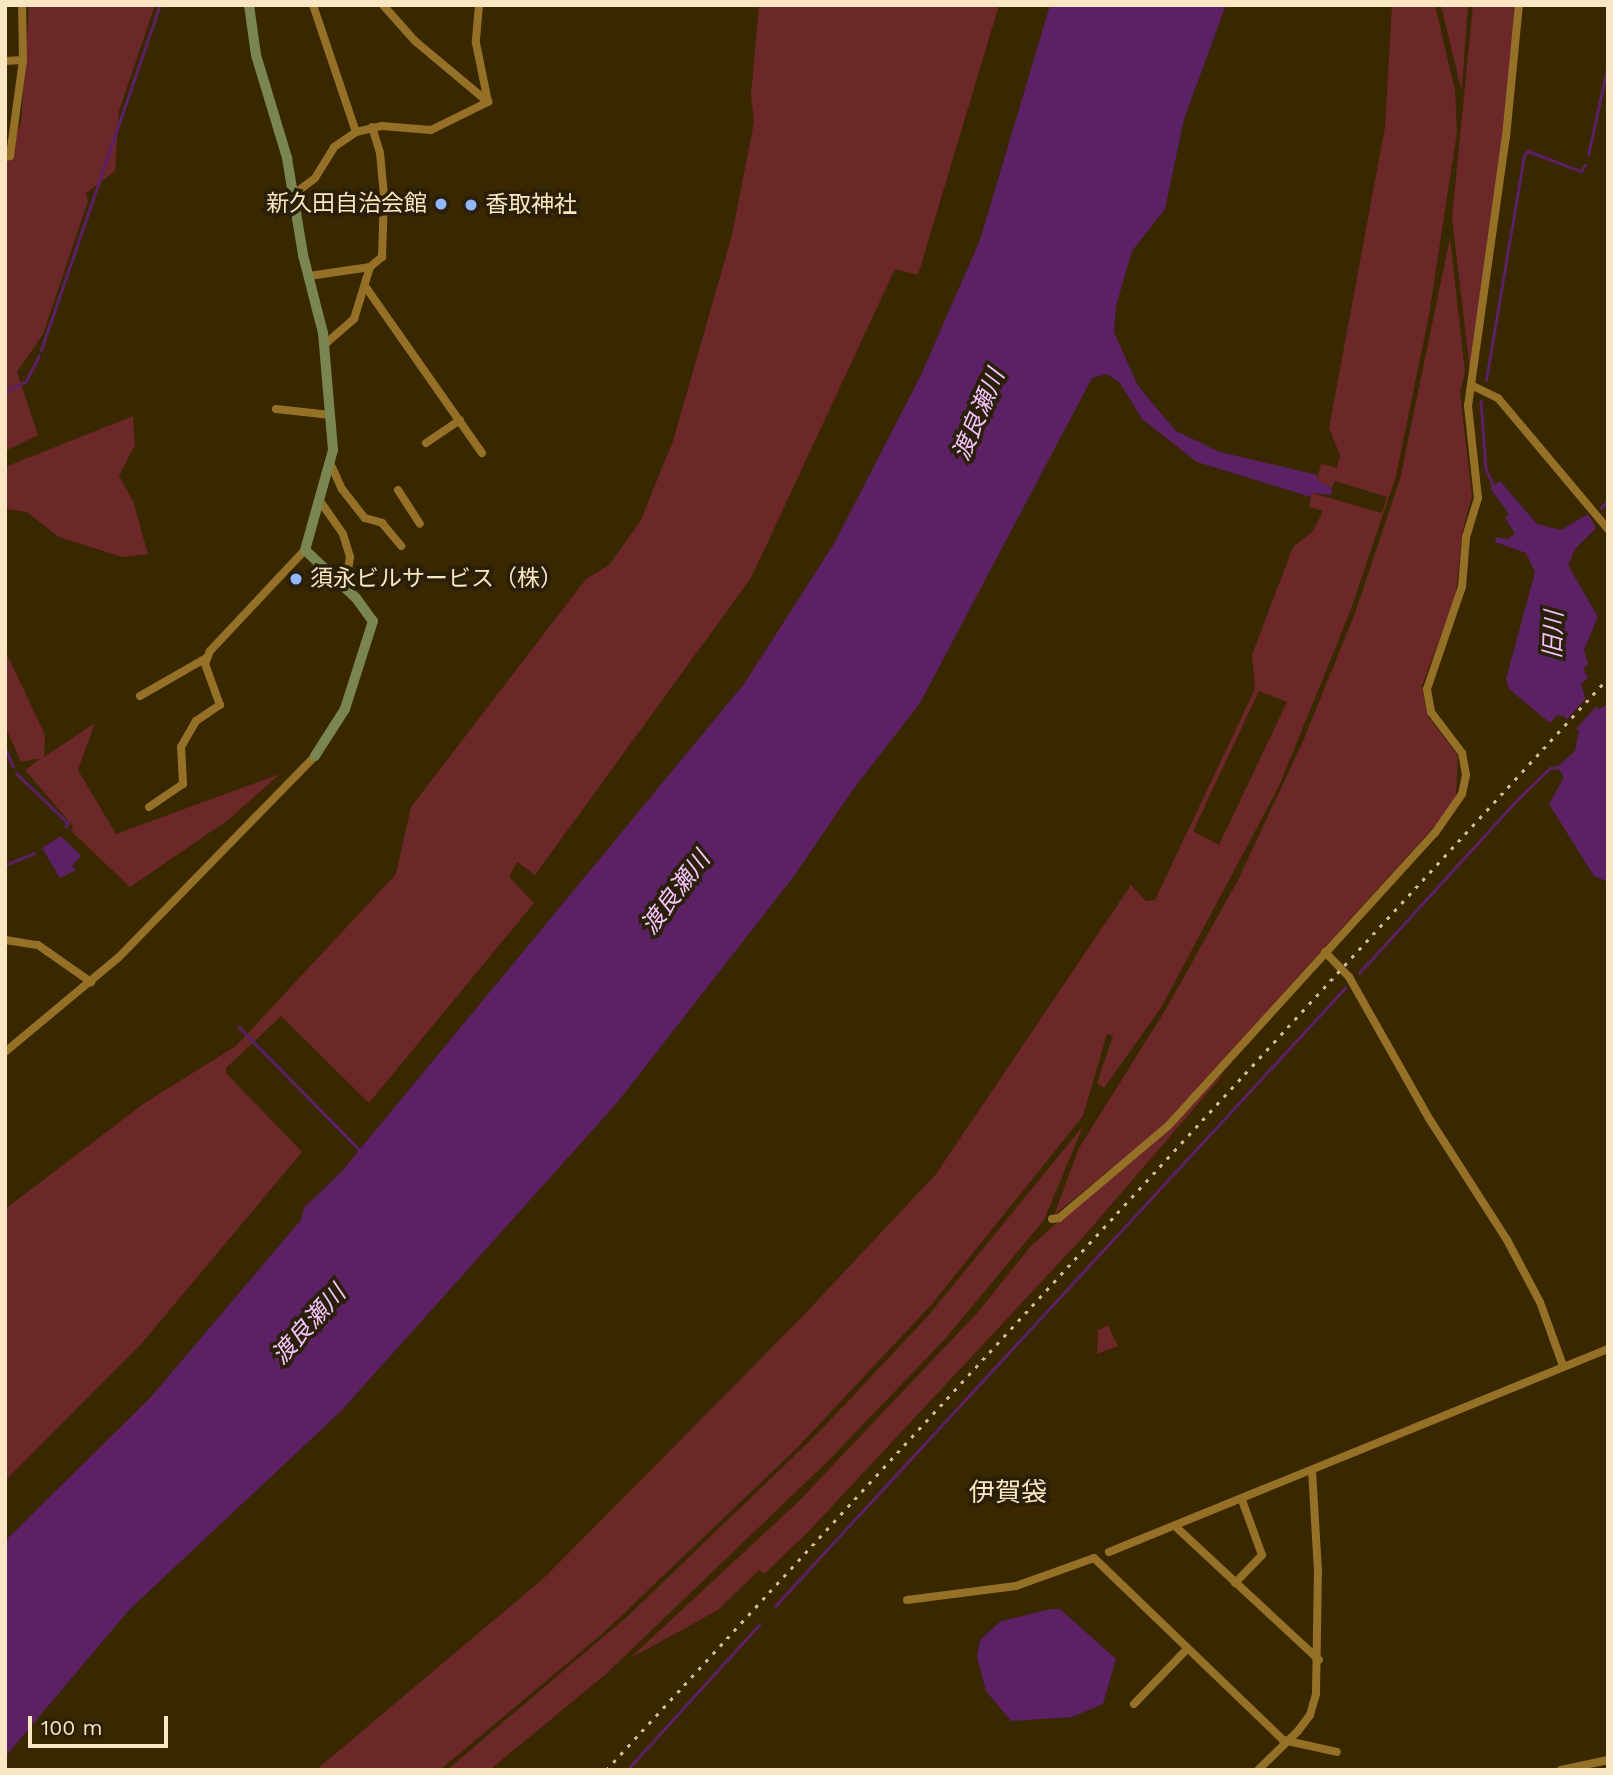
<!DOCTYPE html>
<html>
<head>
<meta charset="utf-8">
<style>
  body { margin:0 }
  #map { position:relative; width:1613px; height:1775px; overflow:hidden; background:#392700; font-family:"Work Sans","Noto Sans JP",sans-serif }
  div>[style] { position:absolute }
  .green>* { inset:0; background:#6c2729 }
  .water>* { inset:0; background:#5b2164 }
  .pier>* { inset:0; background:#392700; transform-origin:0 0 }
  .stream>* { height:2.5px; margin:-1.25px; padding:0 1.25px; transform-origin:1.25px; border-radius:1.25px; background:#5b2164 }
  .street>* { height:8px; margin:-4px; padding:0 4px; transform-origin:4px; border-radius:4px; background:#957127 }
  .secondary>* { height:10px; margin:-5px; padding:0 5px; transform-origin:5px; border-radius:5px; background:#7a8554 }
  .rail>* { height:2.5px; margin-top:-1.25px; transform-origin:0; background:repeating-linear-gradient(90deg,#d1bd99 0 3.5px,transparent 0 10.5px) }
  .dots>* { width:19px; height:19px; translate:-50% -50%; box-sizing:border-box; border:4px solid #2a1f08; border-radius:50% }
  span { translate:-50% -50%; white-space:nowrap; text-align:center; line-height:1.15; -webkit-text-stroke:7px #2a1f08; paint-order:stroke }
  .poi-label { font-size:23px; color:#fae6c3 }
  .right { translate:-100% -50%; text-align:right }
  .left { translate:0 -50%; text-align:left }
  .water-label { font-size:24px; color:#f6c4fd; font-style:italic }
  .quarter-label { font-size:26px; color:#fae6c3 }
  .frame { position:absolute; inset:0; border:7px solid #fae6c3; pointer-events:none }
  .scale { position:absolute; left:28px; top:1716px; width:140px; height:32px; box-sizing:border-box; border:4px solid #fae6c3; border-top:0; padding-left:9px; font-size:21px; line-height:24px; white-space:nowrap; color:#fae6c3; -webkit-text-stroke:5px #2a1f08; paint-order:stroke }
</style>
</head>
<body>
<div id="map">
  <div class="green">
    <i style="clip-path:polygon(29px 5px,155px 5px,119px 111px,115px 171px,86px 193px,88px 201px,43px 334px,17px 372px,38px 435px,5px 451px,5px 156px,21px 123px)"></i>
    <i style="clip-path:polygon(759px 5px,999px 5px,918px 275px,895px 269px,751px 578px,535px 875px,517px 862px,509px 877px,534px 903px,369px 1103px,281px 1016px,226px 1068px,226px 1073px,302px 1152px,142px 1343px,5px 1481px,5px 1209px,146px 1102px,236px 1046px,396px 874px,411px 807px,586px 579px,609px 565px,640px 522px,673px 441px,732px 235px,754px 122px,751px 95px)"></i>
    <i style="clip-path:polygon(evenodd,1392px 5px,1435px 5px,1455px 91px,1457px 132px,1429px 315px,1396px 476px,1350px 612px,1279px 786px,1162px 1006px,1104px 1088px,1097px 1083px,1113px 1036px,1107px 1034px,1083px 1116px,932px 1304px,797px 1448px,602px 1634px,440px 1770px,316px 1770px,545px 1577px,801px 1318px,936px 1174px,1131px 885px,1146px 901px,1155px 900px,1255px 689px,1252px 655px,1293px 547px,1313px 531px,1323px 511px,1309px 507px,1312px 493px,1382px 513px,1387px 497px,1335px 481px,1332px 488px,1317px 480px,1321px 464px,1337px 468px,1340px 455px,1329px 428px,1385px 127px,1392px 5px,1259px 691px,1287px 702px,1219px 845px,1193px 831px,1259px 691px)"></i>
    <i style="clip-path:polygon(1441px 5px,1468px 5px,1462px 88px,1460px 85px)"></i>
    <i style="clip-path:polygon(1473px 5px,1516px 5px,1504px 129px,1470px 370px,1452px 218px)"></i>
    <i style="clip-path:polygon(1450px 238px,1465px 371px,1460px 393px,1472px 496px,1462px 534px,1456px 594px,1422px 686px,1427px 715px,1458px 756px,1456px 796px,1441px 819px,1161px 1128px,1054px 1215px,1079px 1148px,1166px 1009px,1238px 880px,1304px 739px,1355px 613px,1400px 479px)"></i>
    <i style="clip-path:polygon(133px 416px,135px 445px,119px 476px,133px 501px,148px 554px,122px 557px,59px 537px,27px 512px,5px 509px,5px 467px)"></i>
    <i style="clip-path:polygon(5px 650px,45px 735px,44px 757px,95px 723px,78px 770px,116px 834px,280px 774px,228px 820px,130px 887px,71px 831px,73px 826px,25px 770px,41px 758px,21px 762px,5px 726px)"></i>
    <i style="clip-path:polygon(1227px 1070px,1086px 1234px,808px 1532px,764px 1574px,759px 1570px,718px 1610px,629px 1659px,798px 1502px,978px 1312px,1030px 1247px)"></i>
    <i style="clip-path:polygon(1083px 1126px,1044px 1220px,945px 1339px,829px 1460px,606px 1674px,498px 1763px,490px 1770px,447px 1770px,629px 1615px,819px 1432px,928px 1316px)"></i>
    <i style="clip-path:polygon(1108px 1325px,1118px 1346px,1097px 1354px,1098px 1330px)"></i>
  </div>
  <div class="water">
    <i style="clip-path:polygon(1050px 5px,1226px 5px,1184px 119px,1165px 209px,1132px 251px,1116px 306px,1114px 332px,1138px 386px,1176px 431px,1220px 452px,1318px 475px,1317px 480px,1332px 488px,1331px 495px,1312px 493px,1311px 497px,1197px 462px,1142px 419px,1120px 383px,1107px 374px,1092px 378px,920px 703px,852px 791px,794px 876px,616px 1104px,341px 1411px,129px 1610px,5px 1757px,5px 1541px,151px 1397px,301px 1220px,304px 1208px,342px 1171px,744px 684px,835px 542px,921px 375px,980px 240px)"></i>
    <i style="clip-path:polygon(1500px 481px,1537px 524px,1561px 530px,1588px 514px,1596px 528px,1575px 549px,1568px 565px,1598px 617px,1584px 650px,1588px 664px,1583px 668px,1588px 678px,1581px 684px,1585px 697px,1599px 709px,1608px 704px,1608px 882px,1594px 876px,1549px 804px,1564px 777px,1557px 767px,1575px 751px,1579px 731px,1564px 716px,1557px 715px,1550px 723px,1509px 689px,1506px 679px,1535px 572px,1526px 553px,1495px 542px,1496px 537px,1507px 539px,1515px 534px,1505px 518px,1509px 514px,1490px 488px)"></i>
    <i style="clip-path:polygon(61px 836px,81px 856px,72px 866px,76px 870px,60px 878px,42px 848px)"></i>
    <i style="clip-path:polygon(1051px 1609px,1060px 1609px,1116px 1659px,1103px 1704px,1072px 1717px,1011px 1721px,986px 1691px,977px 1657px,980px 1640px,1001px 1621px)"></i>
  </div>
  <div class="pier">
    <i style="left:1588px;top:696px;width:13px;height:35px;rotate:42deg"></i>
  </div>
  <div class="stream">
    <i style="left:1588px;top:155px;width:93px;rotate:-77.6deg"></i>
    <i style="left:41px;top:350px;width:365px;rotate:-71deg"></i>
    <i style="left:1486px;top:380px;width:228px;rotate:-80.4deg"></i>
    <i style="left:1524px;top:155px;width:6px;rotate:-45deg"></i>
    <i style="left:1528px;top:151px;width:57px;rotate:20.7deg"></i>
    <i style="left:1581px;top:171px;width:7px;rotate:-56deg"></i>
    <i style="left:5px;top:391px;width:23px;rotate:-25deg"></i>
    <i style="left:26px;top:381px;width:28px;rotate:-63deg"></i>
    <i style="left:1481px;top:401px;width:68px;rotate:85.8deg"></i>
    <i style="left:1486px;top:469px;width:19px;rotate:65deg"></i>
    <i style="left:1601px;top:508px;width:11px;rotate:-49deg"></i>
    <i style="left:5px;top:747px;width:21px;rotate:67deg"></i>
    <i style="left:16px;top:773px;width:72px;rotate:43.9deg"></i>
    <i style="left:68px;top:823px;width:4px;rotate:117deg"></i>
    <i style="left:5px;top:865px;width:31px;rotate:-22deg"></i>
    <i style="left:1359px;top:973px;width:237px;rotate:-47.6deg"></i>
    <i style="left:1519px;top:798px;width:43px;rotate:-44.1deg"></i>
    <i style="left:1550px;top:768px;width:10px;rotate:-6deg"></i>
    <i style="left:239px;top:1027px;width:175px;rotate:45.5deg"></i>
    <i style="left:775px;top:1606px;width:841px;rotate:-47.31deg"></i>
    <i style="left:627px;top:1770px;width:196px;rotate:-47.7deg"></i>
  </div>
  <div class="street">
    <i style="left:313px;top:5px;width:134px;rotate:71.3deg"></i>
    <i style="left:383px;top:5px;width:48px;rotate:48.4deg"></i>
    <i style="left:415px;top:41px;width:95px;rotate:39.9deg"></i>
    <i style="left:479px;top:5px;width:38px;rotate:95deg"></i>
    <i style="left:476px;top:43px;width:60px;rotate:78.5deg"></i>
    <i style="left:5px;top:61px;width:18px;rotate:-3deg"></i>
    <i style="left:23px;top:60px;width:55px;rotate:-91deg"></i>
    <i style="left:5px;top:157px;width:5px;rotate:-11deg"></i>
    <i style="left:10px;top:156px;width:97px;rotate:-82.3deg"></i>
    <i style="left:294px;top:194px;width:26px;rotate:-37deg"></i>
    <i style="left:315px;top:178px;width:36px;rotate:-58deg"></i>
    <i style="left:334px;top:147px;width:27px;rotate:-34deg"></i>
    <i style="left:356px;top:132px;width:27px;rotate:-13deg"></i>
    <i style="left:382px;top:126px;width:49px;rotate:4.7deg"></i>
    <i style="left:431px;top:130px;width:64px;rotate:-26.2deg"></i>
    <i style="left:309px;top:276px;width:62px;rotate:-8.4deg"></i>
    <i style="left:370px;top:267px;width:16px;rotate:-40deg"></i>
    <i style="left:382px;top:257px;width:61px;rotate:-88.1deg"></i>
    <i style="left:384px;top:196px;width:43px;rotate:-95.3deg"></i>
    <i style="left:380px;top:153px;width:27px;rotate:-107deg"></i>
    <i style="left:365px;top:286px;width:204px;rotate:55deg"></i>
    <i style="left:324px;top:345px;width:40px;rotate:-41deg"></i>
    <i style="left:354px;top:319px;width:54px;rotate:-72.9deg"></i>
    <i style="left:1471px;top:385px;width:30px;rotate:26deg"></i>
    <i style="left:1498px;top:398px;width:171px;rotate:50deg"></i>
    <i style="left:276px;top:409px;width:55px;rotate:6.2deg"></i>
    <i style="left:426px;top:443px;width:41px;rotate:-34.1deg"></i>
    <i style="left:332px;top:467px;width:24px;rotate:66deg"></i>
    <i style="left:342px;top:489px;width:37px;rotate:52deg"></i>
    <i style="left:365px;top:518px;width:18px;rotate:16deg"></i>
    <i style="left:382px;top:523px;width:30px;rotate:50deg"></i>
    <i style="left:398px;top:490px;width:40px;rotate:57.1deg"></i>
    <i style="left:320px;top:501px;width:40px;rotate:55.1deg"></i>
    <i style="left:343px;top:534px;width:24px;rotate:73deg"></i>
    <i style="left:350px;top:557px;width:31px;rotate:99deg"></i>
    <i style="left:140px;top:696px;width:76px;rotate:-29.9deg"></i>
    <i style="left:149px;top:807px;width:41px;rotate:-34.1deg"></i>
    <i style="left:183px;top:784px;width:37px;rotate:-93deg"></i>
    <i style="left:181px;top:747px;width:30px;rotate:-60deg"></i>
    <i style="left:196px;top:721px;width:29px;rotate:-34deg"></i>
    <i style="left:220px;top:705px;width:44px;rotate:-110.1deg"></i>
    <i style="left:205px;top:664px;width:14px;rotate:-69deg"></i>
    <i style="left:210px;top:651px;width:139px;rotate:-46.8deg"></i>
    <i style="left:5px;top:940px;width:33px;rotate:9deg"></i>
    <i style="left:38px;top:945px;width:65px;rotate:34.9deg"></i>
    <i style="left:1325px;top:952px;width:35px;rotate:46deg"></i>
    <i style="left:1349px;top:977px;width:164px;rotate:60.5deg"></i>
    <i style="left:1430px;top:1120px;width:143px;rotate:57.3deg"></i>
    <i style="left:1507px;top:1240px;width:70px;rotate:62deg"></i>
    <i style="left:1540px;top:1302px;width:68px;rotate:70.2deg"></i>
    <i style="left:5px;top:1052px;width:147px;rotate:-39.8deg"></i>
    <i style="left:118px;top:958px;width:282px;rotate:-45.7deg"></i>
    <i style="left:1052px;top:1219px;width:7px;rotate:-8deg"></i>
    <i style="left:1059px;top:1218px;width:143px;rotate:-40.2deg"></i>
    <i style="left:1168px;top:1126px;width:396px;rotate:-47.7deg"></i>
    <i style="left:1435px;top:833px;width:47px;rotate:-55.3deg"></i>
    <i style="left:1462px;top:794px;width:19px;rotate:-78deg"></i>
    <i style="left:1466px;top:775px;width:22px;rotate:-100deg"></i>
    <i style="left:1462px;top:753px;width:51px;rotate:-127.1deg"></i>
    <i style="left:1431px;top:712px;width:23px;rotate:-100deg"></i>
    <i style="left:1427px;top:689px;width:108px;rotate:-71.1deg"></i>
    <i style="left:1462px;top:587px;width:50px;rotate:-85.4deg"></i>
    <i style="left:1466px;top:537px;width:41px;rotate:-72.9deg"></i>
    <i style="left:1478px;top:498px;width:93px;rotate:-96.2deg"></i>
    <i style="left:1468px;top:406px;width:272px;rotate:-82deg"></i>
    <i style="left:1506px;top:137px;width:133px;rotate:-84.4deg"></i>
    <i style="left:1176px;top:1527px;width:195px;rotate:42.9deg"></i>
    <i style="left:1109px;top:1552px;width:539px;rotate:-22.14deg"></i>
    <i style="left:1235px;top:1583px;width:39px;rotate:-46deg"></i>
    <i style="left:1262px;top:1555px;width:59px;rotate:-110deg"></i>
    <i style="left:907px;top:1600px;width:110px;rotate:-7.3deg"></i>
    <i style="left:1016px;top:1586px;width:83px;rotate:-19.7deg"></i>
    <i style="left:1094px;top:1558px;width:262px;rotate:43.9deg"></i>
    <i style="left:1283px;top:1740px;width:55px;rotate:12.5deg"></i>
    <i style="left:1134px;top:1704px;width:75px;rotate:-46.1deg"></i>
    <i style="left:1258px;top:1770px;width:56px;rotate:-44.3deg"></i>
    <i style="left:1298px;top:1731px;width:20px;rotate:-53deg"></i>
    <i style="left:1310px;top:1715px;width:22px;rotate:-74deg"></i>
    <i style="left:1316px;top:1694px;width:123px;rotate:-89.1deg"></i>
    <i style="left:1318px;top:1571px;width:101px;rotate:-93.4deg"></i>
    <i style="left:1561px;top:1770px;width:48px;rotate:-12deg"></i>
  </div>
  <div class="secondary">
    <i style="left:249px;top:5px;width:50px;rotate:82deg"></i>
    <i style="left:256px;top:55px;width:108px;rotate:73.2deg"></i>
    <i style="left:287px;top:158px;width:98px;rotate:80.6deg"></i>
    <i style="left:303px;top:255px;width:81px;rotate:75.6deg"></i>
    <i style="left:323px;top:333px;width:117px;rotate:85.1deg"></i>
    <i style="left:333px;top:450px;width:104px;rotate:105.6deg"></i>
    <i style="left:305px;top:550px;width:70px;rotate:43.3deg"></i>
    <i style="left:356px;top:598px;width:29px;rotate:54deg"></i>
    <i style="left:373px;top:621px;width:92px;rotate:107.7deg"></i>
    <i style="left:345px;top:709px;width:56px;rotate:122.6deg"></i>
  </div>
  <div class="rail">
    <i style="left:606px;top:1770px;width:1482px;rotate:-47.46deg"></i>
  </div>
  <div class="dots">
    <i style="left:441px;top:204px;background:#91b8fd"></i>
    <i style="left:471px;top:205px;background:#91b8fd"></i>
    <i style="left:296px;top:579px;background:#91b8fd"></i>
  </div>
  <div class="poi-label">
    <span class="right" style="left:427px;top:204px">新久田自治会館</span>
    <span class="left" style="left:485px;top:205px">香取神社</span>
    <span class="left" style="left:310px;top:579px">須永ビルサービス（株）</span>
  </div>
  <div class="water-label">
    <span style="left:979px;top:415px;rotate:-67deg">渡良瀬川</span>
    <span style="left:1554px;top:635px;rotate:-88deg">旧川</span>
    <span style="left:676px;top:893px;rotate:-53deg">渡良瀬川</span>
    <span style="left:309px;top:1325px;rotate:-48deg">渡良瀬川</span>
  </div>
  <div class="quarter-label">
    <span style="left:1008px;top:1493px">伊賀袋</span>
  </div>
  <div class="frame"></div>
  <div class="scale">100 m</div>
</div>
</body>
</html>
